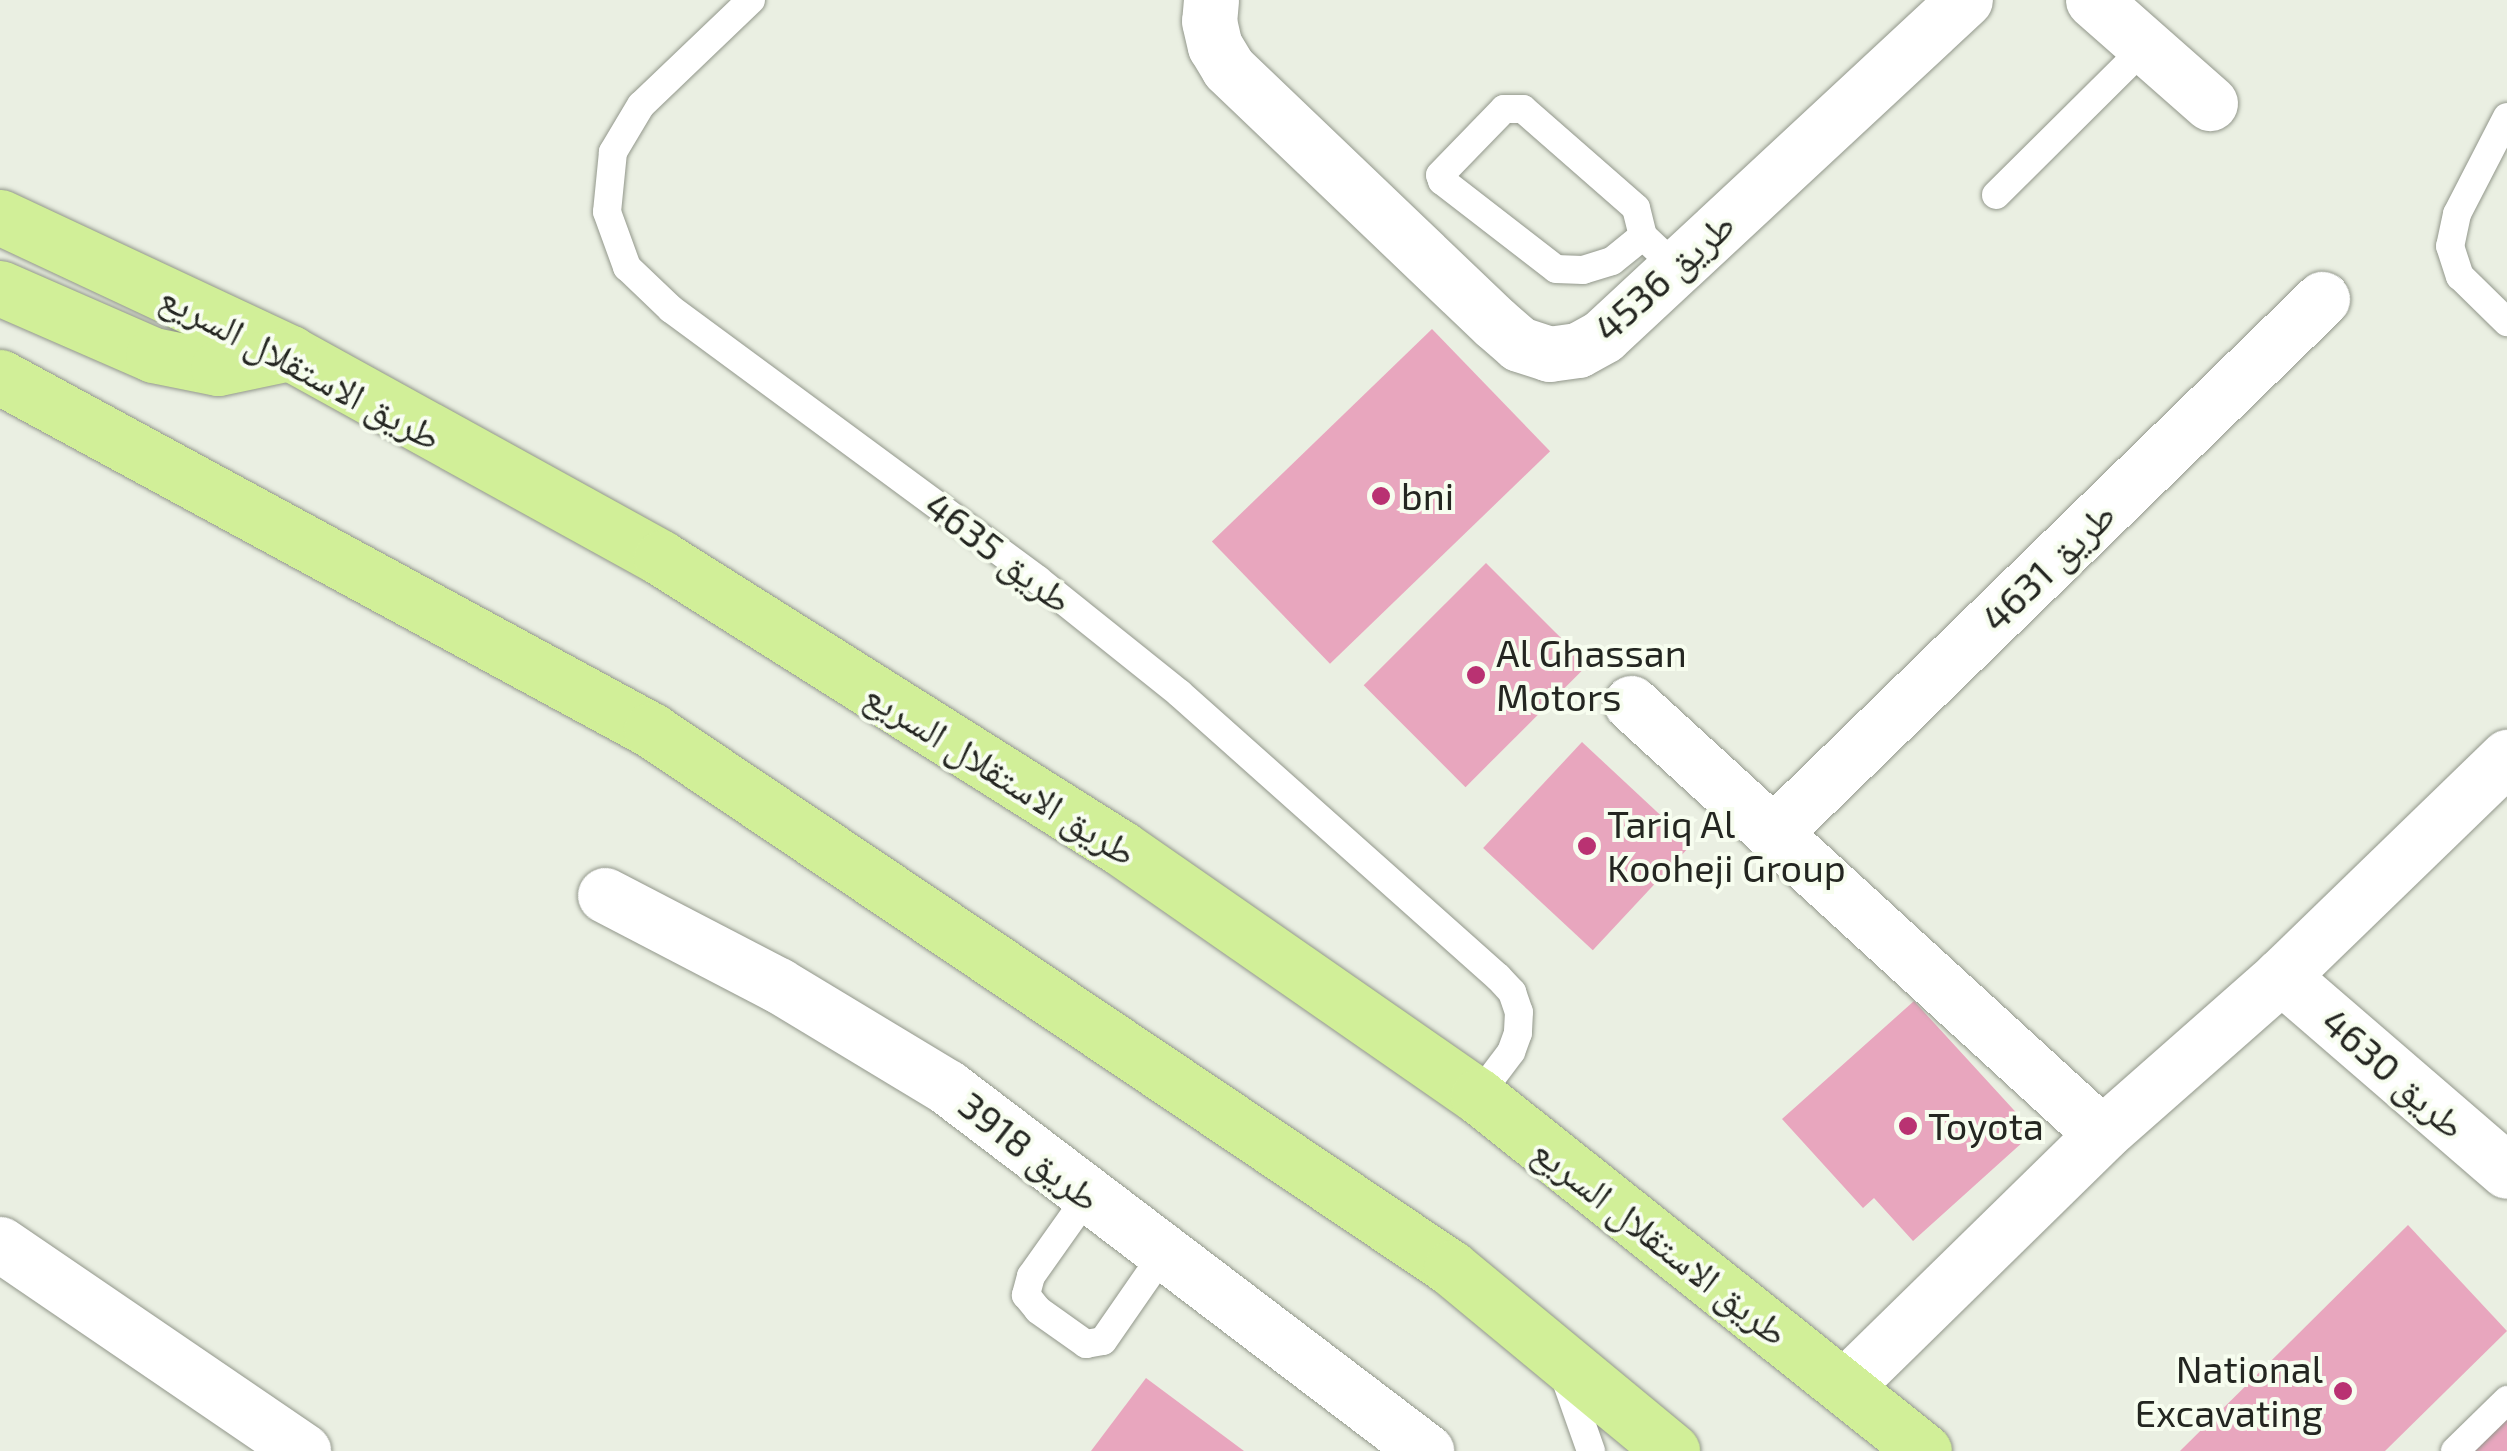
<!DOCTYPE html>
<html>
<head>
<meta charset="utf-8">
<style>
  body { margin:0 }
  #map { position:relative; width:2507px; height:1451px; overflow:hidden; background:#eaefe2; font-family:"Exo 2","Noto Naskh Arabic",sans-serif }
  div>[style] { position:absolute }
  .building>* { inset:0; background:#e8a6be; transform-origin:0 0 }
  .roads { filter:drop-shadow(0 0 2px #92978b) drop-shadow(0 0 2px #92978b) }
  .service>* { height:28px; margin:-14px; padding:0 14px; transform-origin:14px; border-radius:14px; background:#fff }
  .minor>* { height:55px; margin:-27.5px; padding:0 27.5px; transform-origin:27.5px; border-radius:27.5px; background:#fff }
  .primary>* { height:55px; margin:-27.5px; padding:0 27.5px; transform-origin:27.5px; border-radius:27.5px; background:#d1ef98 }
  .dots>* { width:28px; height:28px; translate:-50% -50%; box-sizing:border-box; border:5px solid #f7fdef; border-radius:50% }
  span { translate:-50% -50%; white-space:nowrap; text-align:center; line-height:1.15; -webkit-text-stroke:8px #f7fdef; paint-order:stroke }
  .street-label { font-size:38px; color:#242621 }
  .poi-label { font-size:38px; color:#242621 }
  .left { translate:0 -50%; text-align:left }
  .right { translate:-100% -50%; text-align:right }
</style>
</head>
<body>
<div id="map">
  <div class="building">
    <i style="left:1432px;top:329px;width:170px;height:306px;rotate:46deg"></i>
    <i style="left:1486px;top:563px;width:144px;height:173px;rotate:45deg"></i>
    <i style="left:1582px;top:742px;width:150px;height:145px;rotate:43deg"></i>
    <i style="clip-path:polygon(1914px 1001px,2034px 1132px,1913px 1241px,1874px 1198px,1863px 1208px,1782px 1119px)"></i>
    <i style="clip-path:polygon(2408px 1225px,2507px 1331px,2385px 1451px,2180px 1451px)"></i>
    <i style="clip-path:polygon(1146px 1378px,1244px 1451px,1091px 1451px)"></i>
    <i style="clip-path:polygon(2507px 1409px,2507px 1451px,2465px 1451px)"></i>
  </div>
  <div class="roads">
    <div class="service">
      <i style="left:751px;top:0;width:152px;rotate:136.3deg"></i>
      <i style="left:641px;top:105px;width:55px;rotate:120.8deg"></i>
      <i style="left:613px;top:152px;width:60px;rotate:95.7deg"></i>
      <i style="left:607px;top:212px;width:59px;rotate:70deg"></i>
      <i style="left:627px;top:267px;width:61px;rotate:43.7deg"></i>
      <i style="left:671px;top:309px;width:456px;rotate:36.4deg"></i>
      <i style="left:1038px;top:580px;width:181px;rotate:38.7deg"></i>
      <i style="left:1179px;top:693px;width:427px;rotate:41.7deg"></i>
      <i style="left:1498px;top:977px;width:21px;rotate:47deg"></i>
      <i style="left:1512px;top:992px;width:21px;rotate:71deg"></i>
      <i style="left:1519px;top:1012px;width:21px;rotate:93deg"></i>
      <i style="left:1518px;top:1033px;width:20px;rotate:110deg"></i>
      <i style="left:1511px;top:1052px;width:55px;rotate:126.9deg"></i>
      <i style="left:2507px;top:117px;width:109px;rotate:117.3deg"></i>
      <i style="left:2457px;top:214px;width:33px;rotate:102deg"></i>
      <i style="left:2450px;top:246px;width:32px;rotate:72deg"></i>
      <i style="left:2460px;top:276px;width:66px;rotate:44.4deg"></i>
      <i style="left:1996px;top:195px;width:211px;rotate:-44.8deg"></i>
      <i style="left:1643px;top:236px;width:40px;rotate:141deg"></i>
      <i style="left:1612px;top:261px;width:30px;rotate:163deg"></i>
      <i style="left:1583px;top:270px;width:27px;rotate:-178deg"></i>
      <i style="left:1556px;top:269px;width:144px;rotate:-142.3deg"></i>
      <i style="left:1442px;top:181px;width:6px;rotate:-108deg"></i>
      <i style="left:1440px;top:175px;width:92px;rotate:-45.9deg"></i>
      <i style="left:1504px;top:109px;width:19px"></i>
      <i style="left:1523px;top:109px;width:150px;rotate:41.2deg"></i>
      <i style="left:1636px;top:208px;width:29px;rotate:76deg"></i>
      <i style="left:1643px;top:236px;width:47px;rotate:43.3deg"></i>
      <i style="left:1087px;top:1197px;width:97px;rotate:125.3deg"></i>
      <i style="left:1031px;top:1276px;width:20px;rotate:105deg"></i>
      <i style="left:1026px;top:1295px;width:19px;rotate:51deg"></i>
      <i style="left:1038px;top:1310px;width:59px;rotate:35.3deg"></i>
      <i style="left:1086px;top:1344px;width:17px;rotate:-10deg"></i>
      <i style="left:1103px;top:1341px;width:111px;rotate:-55.3deg"></i>
      <i style="left:1562px;top:1369px;width:87px;rotate:70.5deg"></i>
      <i style="left:2455px;top:1451px;width:73px;rotate:-44.4deg"></i>
    </div>
    <div class="minor">
      <i style="left:1211px;top:0;width:21px;rotate:95deg"></i>
      <i style="left:1209px;top:21px;width:26px;rotate:77deg"></i>
      <i style="left:1215px;top:46px;width:26px;rotate:59deg"></i>
      <i style="left:1228px;top:68px;width:369px;rotate:43.7deg"></i>
      <i style="left:1495px;top:323px;width:32px;rotate:41deg"></i>
      <i style="left:1519px;top:344px;width:32px;rotate:18deg"></i>
      <i style="left:1549px;top:354px;width:29px;rotate:-8deg"></i>
      <i style="left:1578px;top:350px;width:29px;rotate:-29deg"></i>
      <i style="left:1603px;top:336px;width:494px;rotate:-42.9deg"></i>
      <i style="left:2093px;top:0;width:156px;rotate:41.4deg"></i>
      <i style="left:1631px;top:703px;width:638px;rotate:42.46deg"></i>
      <i style="left:1773px;top:833px;width:766px;rotate:-44.21deg"></i>
      <i style="left:605px;top:895px;width:195px;rotate:27.5deg"></i>
      <i style="left:778px;top:985px;width:197px;rotate:31.1deg"></i>
      <i style="left:947px;top:1087px;width:602px;rotate:37.23deg"></i>
      <i style="left:2281px;top:976px;width:298px;rotate:40.8deg"></i>
      <i style="left:0;top:1244px;width:367px;rotate:34.3deg"></i>
      <i style="left:1845px;top:1386px;width:360px;rotate:-44.4deg"></i>
      <i style="left:2102px;top:1134px;width:239px;rotate:-41.4deg"></i>
      <i style="left:2281px;top:976px;width:315px;rotate:-44.1deg"></i>
    </div>
    <div class="primary">
      <i style="left:0;top:217px;width:320px;rotate:25.1deg"></i>
      <i style="left:290px;top:353px;width:424px;rotate:28.9deg"></i>
      <i style="left:661px;top:558px;width:544px;rotate:32.23deg"></i>
      <i style="left:1121px;top:848px;width:435px;rotate:34.8deg"></i>
      <i style="left:1478px;top:1096px;width:570px;rotate:38.52deg"></i>
      <i style="left:0;top:288px;width:167px;rotate:23.6deg"></i>
      <i style="left:153px;top:355px;width:66px;rotate:11.3deg"></i>
      <i style="left:218px;top:368px;width:74px;rotate:-11.8deg"></i>
      <i style="left:0;top:377px;width:741px;rotate:28.47deg"></i>
      <i style="left:651px;top:730px;width:964px;rotate:33.92deg"></i>
      <i style="left:1451px;top:1268px;width:287px;rotate:39.6deg"></i>
    </div>
  </div>
  <div class="dots">
    <i style="left:1381px;top:496px;background:#b93272"></i>
    <i style="left:1476px;top:675px;background:#b93272"></i>
    <i style="left:1587px;top:846px;background:#b93272"></i>
    <i style="left:1908px;top:1126px;background:#b93272"></i>
    <i style="left:2343px;top:1391px;background:#b93272"></i>
  </div>
  <div class="street-label">
    <span style="left:1664px;top:276px;rotate:-42deg">طريق 4536</span>
    <span style="left:301px;top:366px;rotate:28deg">طريق الاستقلال السريع</span>
    <span style="left:999px;top:552px;rotate:37deg">طريق 4635</span>
    <span style="left:2048px;top:566px;rotate:-44deg">طريق 4631</span>
    <span style="left:1001px;top:773px;rotate:32deg">طريق الاستقلال السريع</span>
    <span style="left:2394px;top:1073px;rotate:41deg">طريق 4630</span>
    <span style="left:1030px;top:1151px;rotate:38deg">طريق 3918</span>
    <span style="left:1661px;top:1241px;rotate:38deg">طريق الاستقلال السريع</span>
  </div>
  <div class="poi-label">
    <span class="left" style="left:1401px;top:496px">bni</span>
    <span class="left" style="left:1496px;top:675px">Al Ghassan<br>Motors</span>
    <span class="left" style="left:1607px;top:846px">Tariq Al<br>Kooheji Group</span>
    <span class="left" style="left:1928px;top:1126px">Toyota</span>
    <span class="right" style="left:2323px;top:1391px">National<br>Excavating</span>
  </div>
</div>
</body>
</html>
